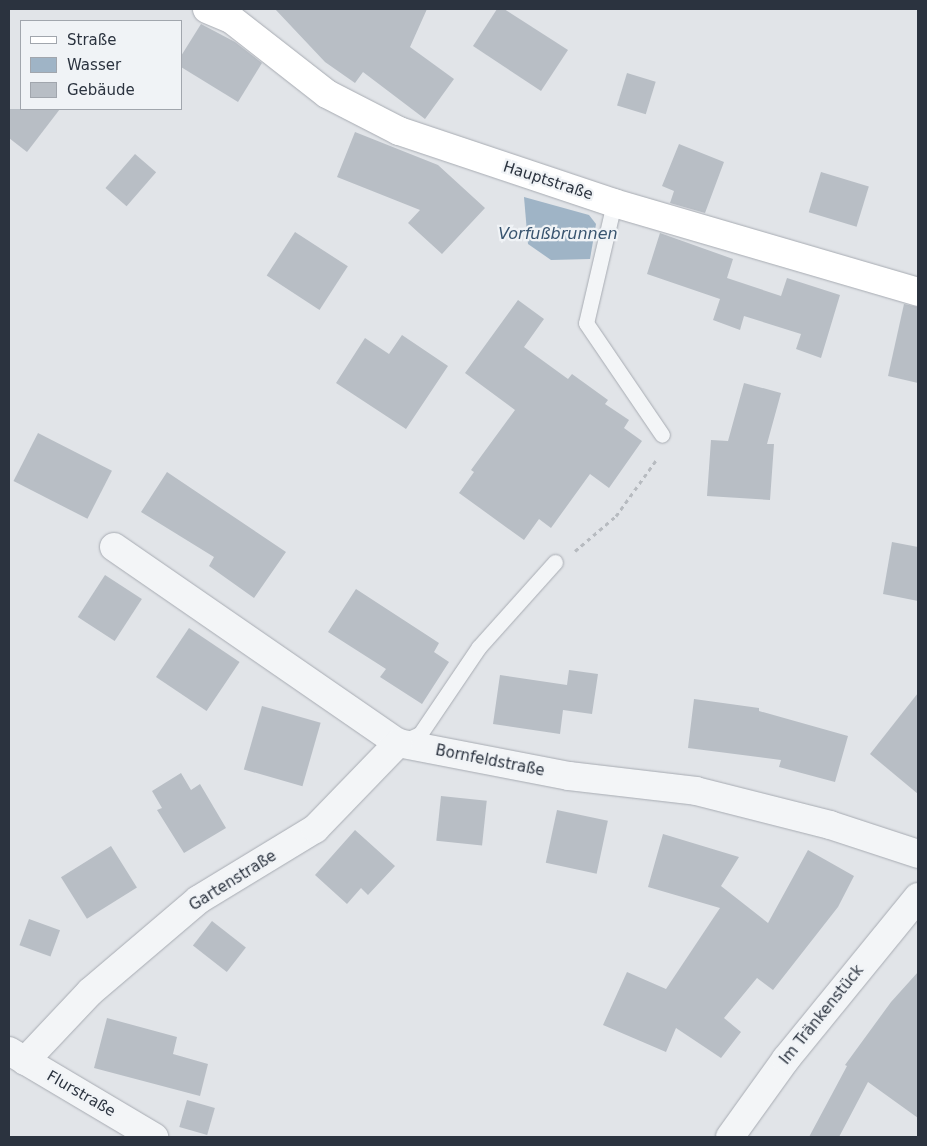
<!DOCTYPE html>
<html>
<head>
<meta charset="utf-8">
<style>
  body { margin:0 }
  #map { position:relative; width:927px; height:1146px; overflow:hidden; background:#e1e4e8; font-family:"DejaVu Sans",sans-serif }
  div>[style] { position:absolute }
  .water>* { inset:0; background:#9fb4c6 }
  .building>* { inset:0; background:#b8bec5; transform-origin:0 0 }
  .path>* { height:3px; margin-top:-1.5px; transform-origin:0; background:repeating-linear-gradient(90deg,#b7bbc0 0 4px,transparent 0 8px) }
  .roads { filter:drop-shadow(0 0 1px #a7abb2) drop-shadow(0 0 1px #a7abb2) }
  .service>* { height:15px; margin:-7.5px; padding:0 7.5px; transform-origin:7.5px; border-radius:7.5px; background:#f3f5f7 }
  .minor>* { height:28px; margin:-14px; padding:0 14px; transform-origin:14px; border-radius:14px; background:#f3f5f7 }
  .secondary>* { height:28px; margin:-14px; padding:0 14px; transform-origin:14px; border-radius:14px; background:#fff }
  span { translate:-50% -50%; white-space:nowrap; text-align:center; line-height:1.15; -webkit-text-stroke:4.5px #f0f3f6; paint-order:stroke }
  .street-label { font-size:15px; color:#2b333f }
  .water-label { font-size:16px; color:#38546f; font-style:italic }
  .frame { position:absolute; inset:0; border:10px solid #2b333f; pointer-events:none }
  .legend { position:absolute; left:20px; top:20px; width:162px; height:90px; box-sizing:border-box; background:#f0f3f6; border:1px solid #a1a6ad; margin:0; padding:6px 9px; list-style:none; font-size:15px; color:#2b333f }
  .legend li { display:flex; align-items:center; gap:10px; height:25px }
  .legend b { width:25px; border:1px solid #a1a6ad }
</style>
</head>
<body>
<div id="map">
  <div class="water">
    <i style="clip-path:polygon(524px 197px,589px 215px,596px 224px,590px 259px,551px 260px,528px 244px)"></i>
  </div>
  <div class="building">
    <i style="clip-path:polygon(275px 9px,427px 9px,410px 47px,454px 79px,425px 119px,363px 72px,355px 83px,325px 62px)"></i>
    <i style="clip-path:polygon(497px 9px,504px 9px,568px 50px,541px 91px,473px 46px)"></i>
    <i style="clip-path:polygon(201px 24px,235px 42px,262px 63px,238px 102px,181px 67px,181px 56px)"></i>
    <i style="left:627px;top:73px;width:30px;height:34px;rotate:17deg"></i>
    <i style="clip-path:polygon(9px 109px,60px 109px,27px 152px,9px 138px)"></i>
    <i style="clip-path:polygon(355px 132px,438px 165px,485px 208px,442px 254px,408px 223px,420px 210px,337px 177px)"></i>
    <i style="clip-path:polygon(679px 144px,724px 162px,705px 213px,670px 203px,674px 191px,662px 186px)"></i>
    <i style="left:135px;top:154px;width:28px;height:45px;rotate:41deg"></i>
    <i style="left:821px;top:172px;width:50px;height:42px;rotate:17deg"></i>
    <i style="left:295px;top:232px;width:63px;height:52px;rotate:33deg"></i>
    <i style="clip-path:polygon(660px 233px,733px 259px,727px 278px,781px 296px,787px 278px,840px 295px,821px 358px,796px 349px,801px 334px,744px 316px,740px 330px,713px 320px,720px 299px,647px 274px)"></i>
    <i style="clip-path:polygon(518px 300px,544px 319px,524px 347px,568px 379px,572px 374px,608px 400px,605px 404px,629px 420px,624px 428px,642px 441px,609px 488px,590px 474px,551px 528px,539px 519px,524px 540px,459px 493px,474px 472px,471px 470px,515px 410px,465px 373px)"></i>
    <i style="clip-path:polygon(904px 304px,918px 307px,918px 383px,888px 376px)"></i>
    <i style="clip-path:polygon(402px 335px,448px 366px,406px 429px,336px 383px,365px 338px,389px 354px)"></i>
    <i style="clip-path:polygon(744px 383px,781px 393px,767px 444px,774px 444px,770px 500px,707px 496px,711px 440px,728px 441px)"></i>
    <i style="left:38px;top:433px;width:83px;height:54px;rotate:27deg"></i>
    <i style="clip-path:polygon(167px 472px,286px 552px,254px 598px,209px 566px,214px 557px,141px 512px)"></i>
    <i style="clip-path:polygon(892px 542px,918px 547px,918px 601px,883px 594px)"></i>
    <i style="left:105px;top:575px;width:44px;height:50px;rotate:33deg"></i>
    <i style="clip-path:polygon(356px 589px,439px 643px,434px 652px,449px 662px,422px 704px,380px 677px,386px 669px,328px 632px)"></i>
    <i style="left:189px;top:628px;width:61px;height:59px;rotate:34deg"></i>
    <i style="clip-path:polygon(569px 670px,598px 674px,592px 714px,563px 710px,560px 734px,493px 724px,500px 675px,567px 685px)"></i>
    <i style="clip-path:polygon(918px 693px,918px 794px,870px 754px)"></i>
    <i style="clip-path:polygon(694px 699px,759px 708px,759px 711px,848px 736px,835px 782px,779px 767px,781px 760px,688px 748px)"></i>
    <i style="left:262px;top:706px;width:61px;height:66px;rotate:16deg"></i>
    <i style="clip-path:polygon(181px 773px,191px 790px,200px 784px,226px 828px,184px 853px,157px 810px,162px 808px,152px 791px)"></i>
    <i style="left:441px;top:796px;width:46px;height:45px;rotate:6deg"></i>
    <i style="left:557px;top:810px;width:52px;height:54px;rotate:12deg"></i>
    <i style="clip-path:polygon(355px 830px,395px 866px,368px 895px,361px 888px,347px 904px,315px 875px)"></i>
    <i style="clip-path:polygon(663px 834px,739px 857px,721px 886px,768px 923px,808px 850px,854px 876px,838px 907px,773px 990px,757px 978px,724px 1018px,741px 1032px,721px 1058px,676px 1028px,666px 1052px,603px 1025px,627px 972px,666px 989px,720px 908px,648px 887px)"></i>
    <i style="left:111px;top:846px;width:49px;height:59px;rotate:58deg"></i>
    <i style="left:29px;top:919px;width:33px;height:28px;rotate:20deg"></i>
    <i style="left:212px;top:921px;width:43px;height:31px;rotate:38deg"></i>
    <i style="clip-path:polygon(918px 972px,918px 1118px,868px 1082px,839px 1137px,809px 1137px,847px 1066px,845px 1065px,891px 1002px)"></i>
    <i style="clip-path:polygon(107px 1018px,177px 1037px,173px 1054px,208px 1064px,200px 1096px,94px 1068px)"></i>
    <i style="left:187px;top:1100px;width:29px;height:28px;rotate:16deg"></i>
  </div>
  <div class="path">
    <i style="left:575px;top:551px;width:54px;rotate:-40.5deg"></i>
    <i style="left:616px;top:516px;width:70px;rotate:-54.3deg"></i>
  </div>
  <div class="roads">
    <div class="service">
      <i style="left:614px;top:203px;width:123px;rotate:103.1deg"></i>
      <i style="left:586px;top:323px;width:135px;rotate:55.8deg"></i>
      <i style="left:404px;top:741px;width:17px;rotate:-24deg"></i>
      <i style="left:420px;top:734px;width:105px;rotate:-55.9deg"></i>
      <i style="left:479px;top:647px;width:114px;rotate:-48.2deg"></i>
    </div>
    <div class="minor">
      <i style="left:114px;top:547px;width:345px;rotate:34.6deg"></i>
      <i style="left:398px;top:743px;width:174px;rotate:10.9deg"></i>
      <i style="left:569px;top:776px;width:128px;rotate:6.7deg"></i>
      <i style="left:696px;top:791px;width:138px;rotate:14.2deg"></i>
      <i style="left:830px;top:825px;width:93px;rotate:18.2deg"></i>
      <i style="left:9px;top:1051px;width:169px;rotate:30.7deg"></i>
      <i style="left:25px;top:1061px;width:95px;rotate:-46.7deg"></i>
      <i style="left:90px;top:992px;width:142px;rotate:-40.4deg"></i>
      <i style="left:198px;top:900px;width:137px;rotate:-31.3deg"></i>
      <i style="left:315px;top:829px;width:120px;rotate:-46deg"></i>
      <i style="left:730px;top:1137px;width:96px;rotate:-54.3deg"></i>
      <i style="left:786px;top:1059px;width:209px;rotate:-50.8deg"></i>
    </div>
    <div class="secondary">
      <i style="left:207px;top:9px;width:26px;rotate:23deg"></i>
      <i style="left:231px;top:19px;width:122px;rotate:38deg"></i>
      <i style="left:327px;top:94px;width:81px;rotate:27.2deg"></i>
      <i style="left:399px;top:131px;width:227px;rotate:18.5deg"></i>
      <i style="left:614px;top:203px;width:317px;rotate:16.3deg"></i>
    </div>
  </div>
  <div class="street-label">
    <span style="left:548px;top:181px;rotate:18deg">Hauptstraße</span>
    <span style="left:490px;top:761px;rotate:11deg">Bornfeldstraße</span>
    <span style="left:233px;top:881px;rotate:-32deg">Gartenstraße</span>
    <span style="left:822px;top:1015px;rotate:-51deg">Im Tränkenstück</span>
    <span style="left:81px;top:1094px;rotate:30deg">Flurstraße</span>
  </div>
  <div class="water-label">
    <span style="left:558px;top:234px">Vorfußbrunnen</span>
  </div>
  <div class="frame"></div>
  <ul class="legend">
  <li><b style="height:6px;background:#fff"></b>Straße</li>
  <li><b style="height:14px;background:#9fb4c6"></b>Wasser</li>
  <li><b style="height:14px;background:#b8bec5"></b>Gebäude</li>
  </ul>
</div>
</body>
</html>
